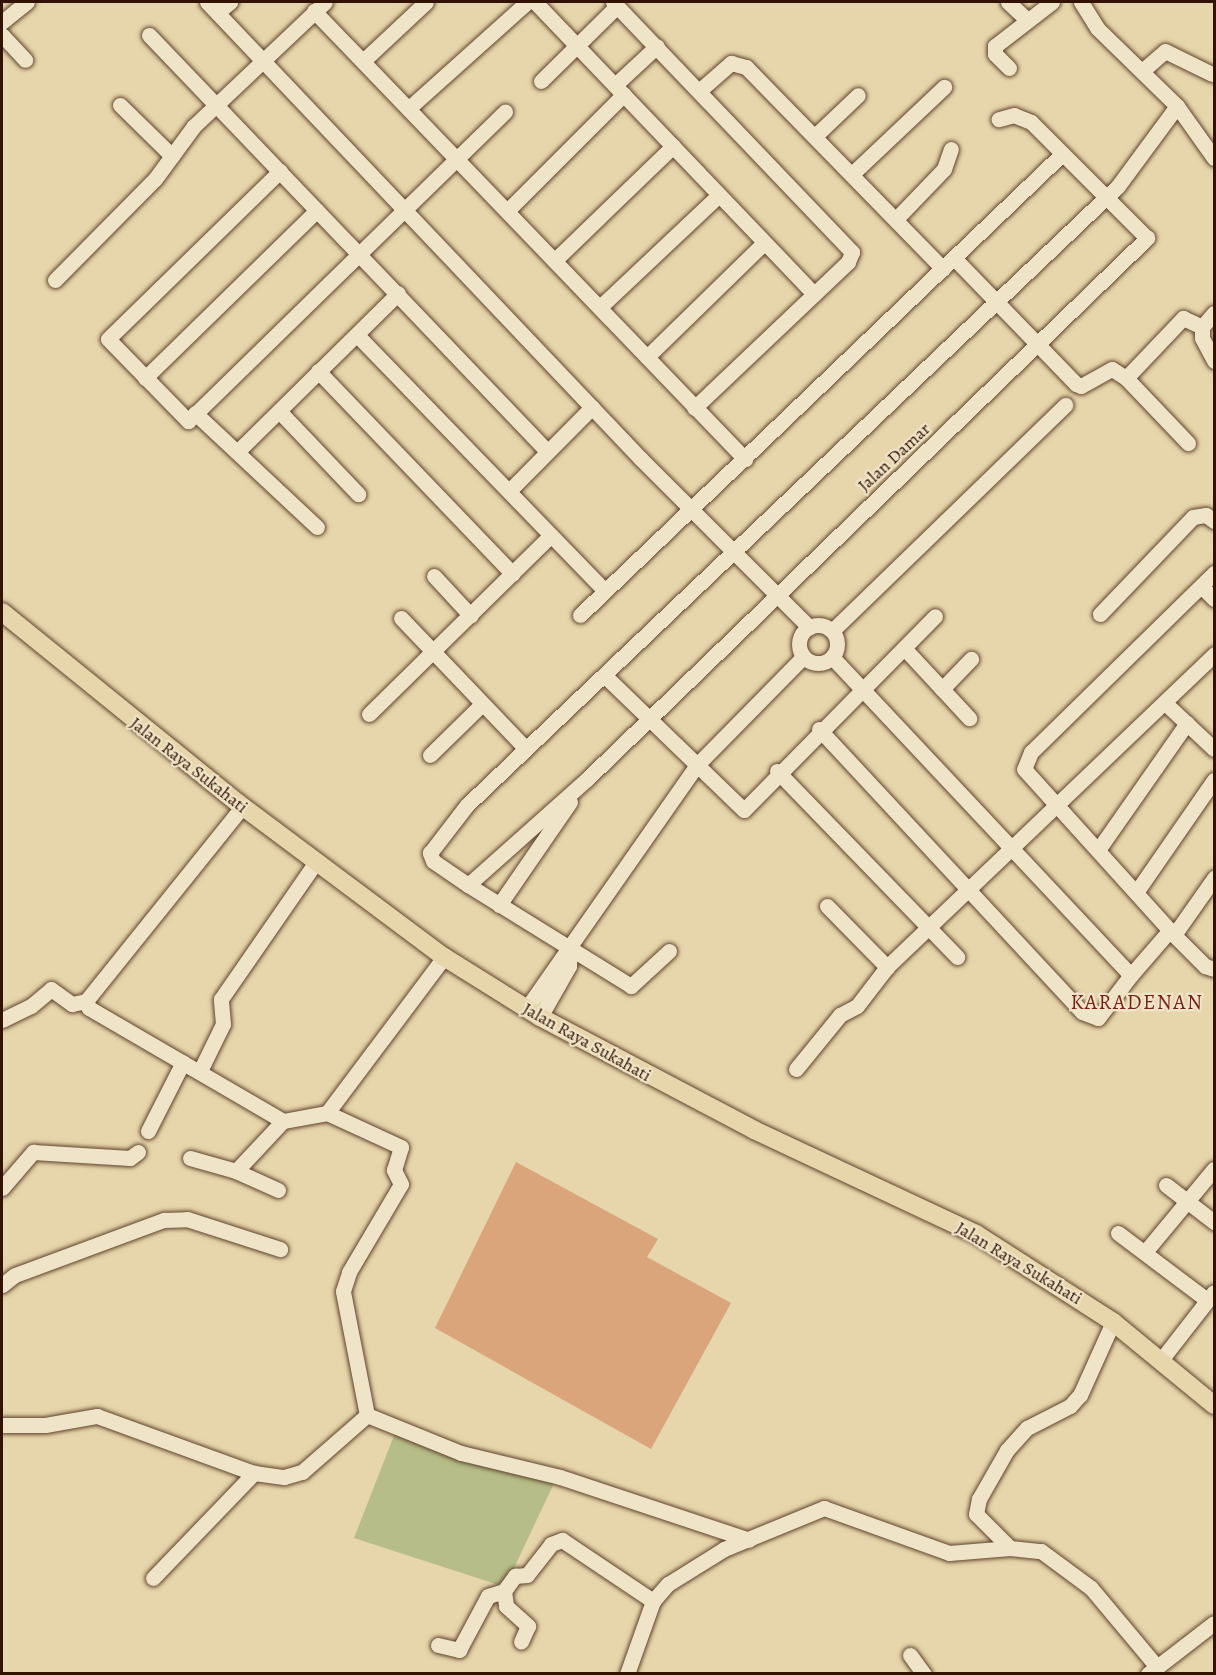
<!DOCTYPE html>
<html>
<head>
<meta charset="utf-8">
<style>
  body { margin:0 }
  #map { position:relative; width:1216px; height:1675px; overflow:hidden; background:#e7d5ab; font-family:Alegreya,serif }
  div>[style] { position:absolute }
  .green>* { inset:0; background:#b6bd88 }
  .building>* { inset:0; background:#dba57b }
  .roads { filter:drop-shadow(0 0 2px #5f442c) drop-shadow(0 0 2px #5f442c) }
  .minor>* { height:15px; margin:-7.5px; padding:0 7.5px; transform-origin:7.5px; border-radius:7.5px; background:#efe4c8 }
  .minor>.ring { margin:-7.5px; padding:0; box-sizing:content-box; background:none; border:15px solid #efe4c8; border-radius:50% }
  .major>* { height:18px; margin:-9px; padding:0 9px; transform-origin:9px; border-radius:9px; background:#e7d5ab }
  span { translate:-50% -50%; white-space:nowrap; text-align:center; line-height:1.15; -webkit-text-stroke:4.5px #efe4c8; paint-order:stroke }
  .street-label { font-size:18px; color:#321301 }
  .quarter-label { font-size:21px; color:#7a1f14; letter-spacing:1.5px }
  .frame { position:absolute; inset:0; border:3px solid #321301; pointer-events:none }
</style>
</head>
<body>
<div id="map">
  <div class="green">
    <i style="clip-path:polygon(395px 1433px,556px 1479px,505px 1587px,354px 1538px)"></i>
  </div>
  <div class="building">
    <i style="clip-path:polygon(516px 1162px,658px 1239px,647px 1257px,731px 1303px,651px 1449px,435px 1328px)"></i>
  </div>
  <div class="roads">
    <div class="minor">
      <i style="left:207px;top:2px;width:630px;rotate:46.48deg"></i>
      <i style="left:641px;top:459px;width:238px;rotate:45deg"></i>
      <i style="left:535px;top:2px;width:404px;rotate:46.3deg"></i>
      <i style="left:613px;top:2px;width:346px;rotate:46.3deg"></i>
      <i style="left:852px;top:252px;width:11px;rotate:112deg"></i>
      <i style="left:848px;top:262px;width:212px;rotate:136.5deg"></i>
      <i style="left:1008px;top:2px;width:23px;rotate:43deg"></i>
      <i style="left:1081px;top:2px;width:31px;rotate:58deg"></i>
      <i style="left:1097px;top:28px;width:112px;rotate:44.3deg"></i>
      <i style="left:1177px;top:106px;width:64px;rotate:54.6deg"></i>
      <i style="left:314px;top:11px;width:622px;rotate:46.11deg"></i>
      <i style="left:218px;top:12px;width:16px;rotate:-40deg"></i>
      <i style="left:2px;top:22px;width:32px;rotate:-39deg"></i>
      <i style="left:2px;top:35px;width:34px;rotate:47deg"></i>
      <i style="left:149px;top:35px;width:576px;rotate:46.27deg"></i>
      <i style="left:363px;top:61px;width:86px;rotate:-43.1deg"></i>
      <i style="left:1009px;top:68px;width:20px;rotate:-135deg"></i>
      <i style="left:995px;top:54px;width:8px;rotate:-90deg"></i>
      <i style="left:995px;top:46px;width:72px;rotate:-37.7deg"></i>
      <i style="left:1142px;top:71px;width:30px;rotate:-41deg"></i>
      <i style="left:1165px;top:51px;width:52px;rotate:26.1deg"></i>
      <i style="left:541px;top:81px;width:107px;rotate:-44.6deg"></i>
      <i style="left:615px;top:85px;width:57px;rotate:-42.9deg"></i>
      <i style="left:699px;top:91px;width:43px;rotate:-41.2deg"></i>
      <i style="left:731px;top:63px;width:16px;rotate:15deg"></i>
      <i style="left:746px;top:67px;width:282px;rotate:45.7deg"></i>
      <i style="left:120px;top:105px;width:73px;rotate:44.4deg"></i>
      <i style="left:409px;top:108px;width:159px;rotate:-41.9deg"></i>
      <i style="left:815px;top:136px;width:59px;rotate:-43.6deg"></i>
      <i style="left:280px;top:171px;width:240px;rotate:135.7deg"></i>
      <i style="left:108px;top:339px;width:115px;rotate:45.7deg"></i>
      <i style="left:188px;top:421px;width:443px;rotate:-44.3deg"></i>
      <i style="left:852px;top:174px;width:127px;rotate:-43.4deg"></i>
      <i style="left:507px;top:211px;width:165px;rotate:-45deg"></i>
      <i style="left:896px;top:219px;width:69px;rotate:-46.2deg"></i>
      <i style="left:944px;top:169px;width:21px;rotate:-71deg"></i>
      <i style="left:954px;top:258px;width:175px;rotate:45.9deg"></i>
      <i style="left:1076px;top:384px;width:5px;rotate:22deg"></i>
      <i style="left:1081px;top:386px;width:35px;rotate:-29deg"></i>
      <i style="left:1112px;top:369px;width:17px;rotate:33deg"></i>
      <i style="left:1126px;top:378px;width:90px;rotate:46.4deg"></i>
      <i style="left:555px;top:260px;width:164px;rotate:-44deg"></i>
      <i style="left:55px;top:280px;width:142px;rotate:-45.3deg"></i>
      <i style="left:155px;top:179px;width:66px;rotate:-53.7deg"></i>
      <i style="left:194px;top:126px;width:180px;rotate:-43.4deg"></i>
      <i style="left:600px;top:307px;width:163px;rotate:-43.3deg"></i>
      <i style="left:1214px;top:313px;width:18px;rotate:131deg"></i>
      <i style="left:1202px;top:327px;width:11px;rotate:90deg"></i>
      <i style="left:1202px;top:338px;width:26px;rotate:62deg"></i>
      <i style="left:357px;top:335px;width:356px;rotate:45.9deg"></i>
      <i style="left:647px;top:357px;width:163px;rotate:-44.3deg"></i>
      <i style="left:318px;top:371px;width:281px;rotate:46.2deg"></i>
      <i style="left:145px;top:378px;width:240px;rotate:-44.3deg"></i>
      <i style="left:1126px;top:378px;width:83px;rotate:-46.5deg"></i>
      <i style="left:1183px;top:318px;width:21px;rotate:25deg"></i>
      <i style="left:279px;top:411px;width:115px;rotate:46.4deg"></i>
      <i style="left:195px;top:413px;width:167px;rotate:43.1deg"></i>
      <i style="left:237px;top:452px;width:226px;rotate:-44.6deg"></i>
      <i style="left:509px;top:491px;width:118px;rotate:-45.3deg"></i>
      <i style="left:1214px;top:573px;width:256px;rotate:135.6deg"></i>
      <i style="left:1031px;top:752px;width:18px;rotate:112deg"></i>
      <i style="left:1024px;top:769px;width:224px;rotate:47.9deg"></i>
      <i style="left:1174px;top:935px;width:44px;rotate:45deg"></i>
      <i style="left:1205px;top:966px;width:9px;rotate:18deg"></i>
      <i style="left:434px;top:576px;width:54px;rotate:47.2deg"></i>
      <i style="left:1202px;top:587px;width:17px;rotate:45deg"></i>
      <i style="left:1100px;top:614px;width:134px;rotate:-46.2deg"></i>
      <i style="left:1193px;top:517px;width:13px;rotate:-9deg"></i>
      <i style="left:1206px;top:515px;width:10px;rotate:37deg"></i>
      <i style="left:580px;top:615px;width:667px;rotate:-43.72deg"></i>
      <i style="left:401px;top:618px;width:181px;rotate:46.3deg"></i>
      <i class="ring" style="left:799px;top:625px;width:23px;height:23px"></i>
      <i style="left:832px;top:631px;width:325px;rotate:-44.1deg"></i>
      <i style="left:904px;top:648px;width:96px;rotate:47.1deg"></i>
      <i style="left:832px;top:657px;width:436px;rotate:46.8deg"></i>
      <i style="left:1131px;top:975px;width:60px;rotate:-49.1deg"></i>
      <i style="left:605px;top:676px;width:193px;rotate:44deg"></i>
      <i style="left:744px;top:810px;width:272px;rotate:-45.4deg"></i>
      <i style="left:942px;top:689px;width:42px;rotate:-46deg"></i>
      <i style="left:1165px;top:703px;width:67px;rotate:43.2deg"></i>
      <i style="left:369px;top:714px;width:254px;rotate:-44.5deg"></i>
      <i style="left:819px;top:729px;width:386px;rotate:47.1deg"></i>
      <i style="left:1082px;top:1012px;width:17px;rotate:21deg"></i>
      <i style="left:1098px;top:1018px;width:54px;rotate:-52.5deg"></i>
      <i style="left:430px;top:755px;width:73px;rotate:-44.4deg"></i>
      <i style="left:777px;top:771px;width:259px;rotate:45.9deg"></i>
      <i style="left:1098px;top:850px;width:155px;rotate:-55deg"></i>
      <i style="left:468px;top:885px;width:159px;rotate:-41.7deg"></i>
      <i style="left:587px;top:779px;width:779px;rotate:-44.01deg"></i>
      <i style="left:1147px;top:238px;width:164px;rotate:-135deg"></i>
      <i style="left:1031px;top:122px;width:18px;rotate:-158deg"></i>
      <i style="left:1014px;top:115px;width:16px;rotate:165deg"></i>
      <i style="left:1137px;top:891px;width:135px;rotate:-55.3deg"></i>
      <i style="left:499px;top:905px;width:125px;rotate:-55.4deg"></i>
      <i style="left:827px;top:906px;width:86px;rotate:45.5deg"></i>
      <i style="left:1174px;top:935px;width:70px;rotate:-54.9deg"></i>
      <i style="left:669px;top:951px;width:52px;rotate:137.4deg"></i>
      <i style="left:631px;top:986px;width:192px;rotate:-148.2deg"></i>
      <i style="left:468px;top:885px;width:42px;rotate:-145.6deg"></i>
      <i style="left:433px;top:861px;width:9px;rotate:-111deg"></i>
      <i style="left:430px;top:853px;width:61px;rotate:-52.4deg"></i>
      <i style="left:467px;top:805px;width:898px;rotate:-43.56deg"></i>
      <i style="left:1118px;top:186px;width:99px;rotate:-53.6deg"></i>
      <i style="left:526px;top:1009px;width:297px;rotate:-55deg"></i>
      <i style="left:696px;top:766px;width:153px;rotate:-45.5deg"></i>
      <i style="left:540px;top:1017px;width:59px;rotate:-60.4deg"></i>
      <i style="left:569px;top:966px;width:17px;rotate:-87deg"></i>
      <i style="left:2px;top:1020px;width:32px;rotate:-26deg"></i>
      <i style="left:31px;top:1006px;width:26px;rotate:-40deg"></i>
      <i style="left:51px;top:989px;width:26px;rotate:36deg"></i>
      <i style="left:72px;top:1004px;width:14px;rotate:-12deg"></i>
      <i style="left:796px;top:1069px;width:70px;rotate:-50.8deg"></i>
      <i style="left:840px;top:1015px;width:19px;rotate:-28deg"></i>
      <i style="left:857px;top:1006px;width:49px;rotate:-52.4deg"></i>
      <i style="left:887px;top:967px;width:453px;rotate:-43.7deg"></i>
      <i style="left:200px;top:1071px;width:52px;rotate:-63.9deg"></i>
      <i style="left:223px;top:1024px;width:25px;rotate:-95deg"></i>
      <i style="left:221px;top:999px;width:167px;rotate:-55.3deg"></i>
      <i style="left:327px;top:1113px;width:195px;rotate:-53.1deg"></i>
      <i style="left:148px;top:1131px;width:77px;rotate:-63.1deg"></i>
      <i style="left:190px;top:1158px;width:48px;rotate:15.8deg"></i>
      <i style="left:1166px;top:1185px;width:61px;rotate:37.6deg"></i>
      <i style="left:2px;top:1188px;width:48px;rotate:-49.3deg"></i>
      <i style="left:33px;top:1152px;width:97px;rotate:3.5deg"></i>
      <i style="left:130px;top:1158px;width:10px;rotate:-37deg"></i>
      <i style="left:278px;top:1190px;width:46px;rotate:-155.7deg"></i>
      <i style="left:236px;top:1171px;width:69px;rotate:-46.8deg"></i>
      <i style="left:1118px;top:1233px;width:111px;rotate:37deg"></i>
      <i style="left:1145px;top:1252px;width:108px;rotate:-50.3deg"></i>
      <i style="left:2px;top:1285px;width:16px;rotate:-38deg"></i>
      <i style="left:15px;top:1275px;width:159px;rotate:-20.3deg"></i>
      <i style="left:164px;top:1220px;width:23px;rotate:-2deg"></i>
      <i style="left:187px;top:1219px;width:98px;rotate:17.9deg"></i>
      <i style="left:1161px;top:1360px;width:86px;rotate:-52.1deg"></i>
      <i style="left:367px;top:1415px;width:101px;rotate:22deg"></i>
      <i style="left:461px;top:1453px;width:102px;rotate:13.6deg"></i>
      <i style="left:560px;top:1477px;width:199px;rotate:18.4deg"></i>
      <i style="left:2px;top:1425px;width:43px"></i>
      <i style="left:45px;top:1425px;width:53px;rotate:-9.8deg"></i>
      <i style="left:97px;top:1416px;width:167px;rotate:20deg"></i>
      <i style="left:254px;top:1473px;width:30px;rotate:8deg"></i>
      <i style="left:284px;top:1477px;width:19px;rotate:-16deg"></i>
      <i style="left:302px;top:1472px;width:86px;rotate:-41.2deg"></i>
      <i style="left:367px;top:1415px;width:126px;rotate:-101deg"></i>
      <i style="left:343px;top:1291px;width:20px;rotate:-72deg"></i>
      <i style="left:349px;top:1272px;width:102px;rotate:-59.4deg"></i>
      <i style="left:401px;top:1184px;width:16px;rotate:-117deg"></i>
      <i style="left:394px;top:1170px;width:24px;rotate:-73deg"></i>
      <i style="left:401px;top:1147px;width:81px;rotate:-155.3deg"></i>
      <i style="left:327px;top:1113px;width:45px;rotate:169.7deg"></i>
      <i style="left:283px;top:1121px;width:225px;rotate:-149.8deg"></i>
      <i style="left:89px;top:1008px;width:8px;rotate:-113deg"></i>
      <i style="left:86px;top:1001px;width:249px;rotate:-51.2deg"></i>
      <i style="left:1010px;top:1548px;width:48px;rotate:-135deg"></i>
      <i style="left:976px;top:1514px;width:15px;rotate:-79deg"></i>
      <i style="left:979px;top:1499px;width:56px;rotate:-60.3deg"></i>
      <i style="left:1007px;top:1450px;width:30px;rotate:-48deg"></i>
      <i style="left:1027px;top:1428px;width:48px;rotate:-27.1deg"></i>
      <i style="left:1070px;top:1406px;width:15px;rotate:-48deg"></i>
      <i style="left:1080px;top:1395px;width:80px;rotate:-65.7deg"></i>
      <i style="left:153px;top:1578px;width:146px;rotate:-46.1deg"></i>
      <i style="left:504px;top:1591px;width:15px;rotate:82deg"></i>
      <i style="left:506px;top:1606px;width:30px;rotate:42deg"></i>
      <i style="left:528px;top:1626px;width:17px;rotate:114deg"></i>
      <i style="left:438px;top:1645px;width:22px;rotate:13deg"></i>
      <i style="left:459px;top:1650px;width:61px;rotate:-61.8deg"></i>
      <i style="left:488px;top:1596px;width:17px;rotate:-17deg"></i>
      <i style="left:504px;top:1591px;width:19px;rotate:-54deg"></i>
      <i style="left:515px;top:1576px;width:12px;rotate:-5deg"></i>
      <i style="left:527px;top:1575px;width:39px;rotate:-52deg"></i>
      <i style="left:551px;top:1544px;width:12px;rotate:-20deg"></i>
      <i style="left:562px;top:1540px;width:110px;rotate:33.8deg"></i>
      <i style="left:910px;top:1655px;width:24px;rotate:54deg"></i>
      <i style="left:627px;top:1674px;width:77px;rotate:-70.4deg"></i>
      <i style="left:653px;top:1601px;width:23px;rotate:-49deg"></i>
      <i style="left:668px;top:1584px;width:66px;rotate:-32deg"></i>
      <i style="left:724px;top:1549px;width:108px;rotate:-22.3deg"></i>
      <i style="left:824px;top:1508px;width:133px;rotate:19.8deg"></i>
      <i style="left:949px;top:1553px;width:61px;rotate:-4.7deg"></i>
      <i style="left:1010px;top:1548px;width:31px;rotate:6deg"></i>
      <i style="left:1041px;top:1551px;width:62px;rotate:36.5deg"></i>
      <i style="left:1091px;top:1588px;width:103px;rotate:50.1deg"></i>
      <i style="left:1148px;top:1674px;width:83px;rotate:-37.7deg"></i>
    </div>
    <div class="major">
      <i style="left:2px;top:612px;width:304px;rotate:39deg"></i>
      <i style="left:238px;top:803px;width:257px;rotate:36.8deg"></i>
      <i style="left:444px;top:957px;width:113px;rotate:32deg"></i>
      <i style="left:540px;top:1017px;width:242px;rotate:27.8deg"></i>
      <i style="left:754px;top:1130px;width:245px;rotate:25.1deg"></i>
      <i style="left:976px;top:1234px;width:163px;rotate:32.7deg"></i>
      <i style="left:1113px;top:1322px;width:131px;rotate:39.4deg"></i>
    </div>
  </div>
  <div class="street-label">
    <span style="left:894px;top:457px;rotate:-43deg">Jalan Damar</span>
    <span style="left:189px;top:765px;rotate:38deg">Jalan Raya Sukahati</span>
    <span style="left:587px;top:1042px;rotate:29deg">Jalan Raya Sukahati</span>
    <span style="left:1019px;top:1263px;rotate:31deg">Jalan Raya Sukahati</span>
  </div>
  <div class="quarter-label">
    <span style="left:1137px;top:1002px">KARADENAN</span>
  </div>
  <div class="frame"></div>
</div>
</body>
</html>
